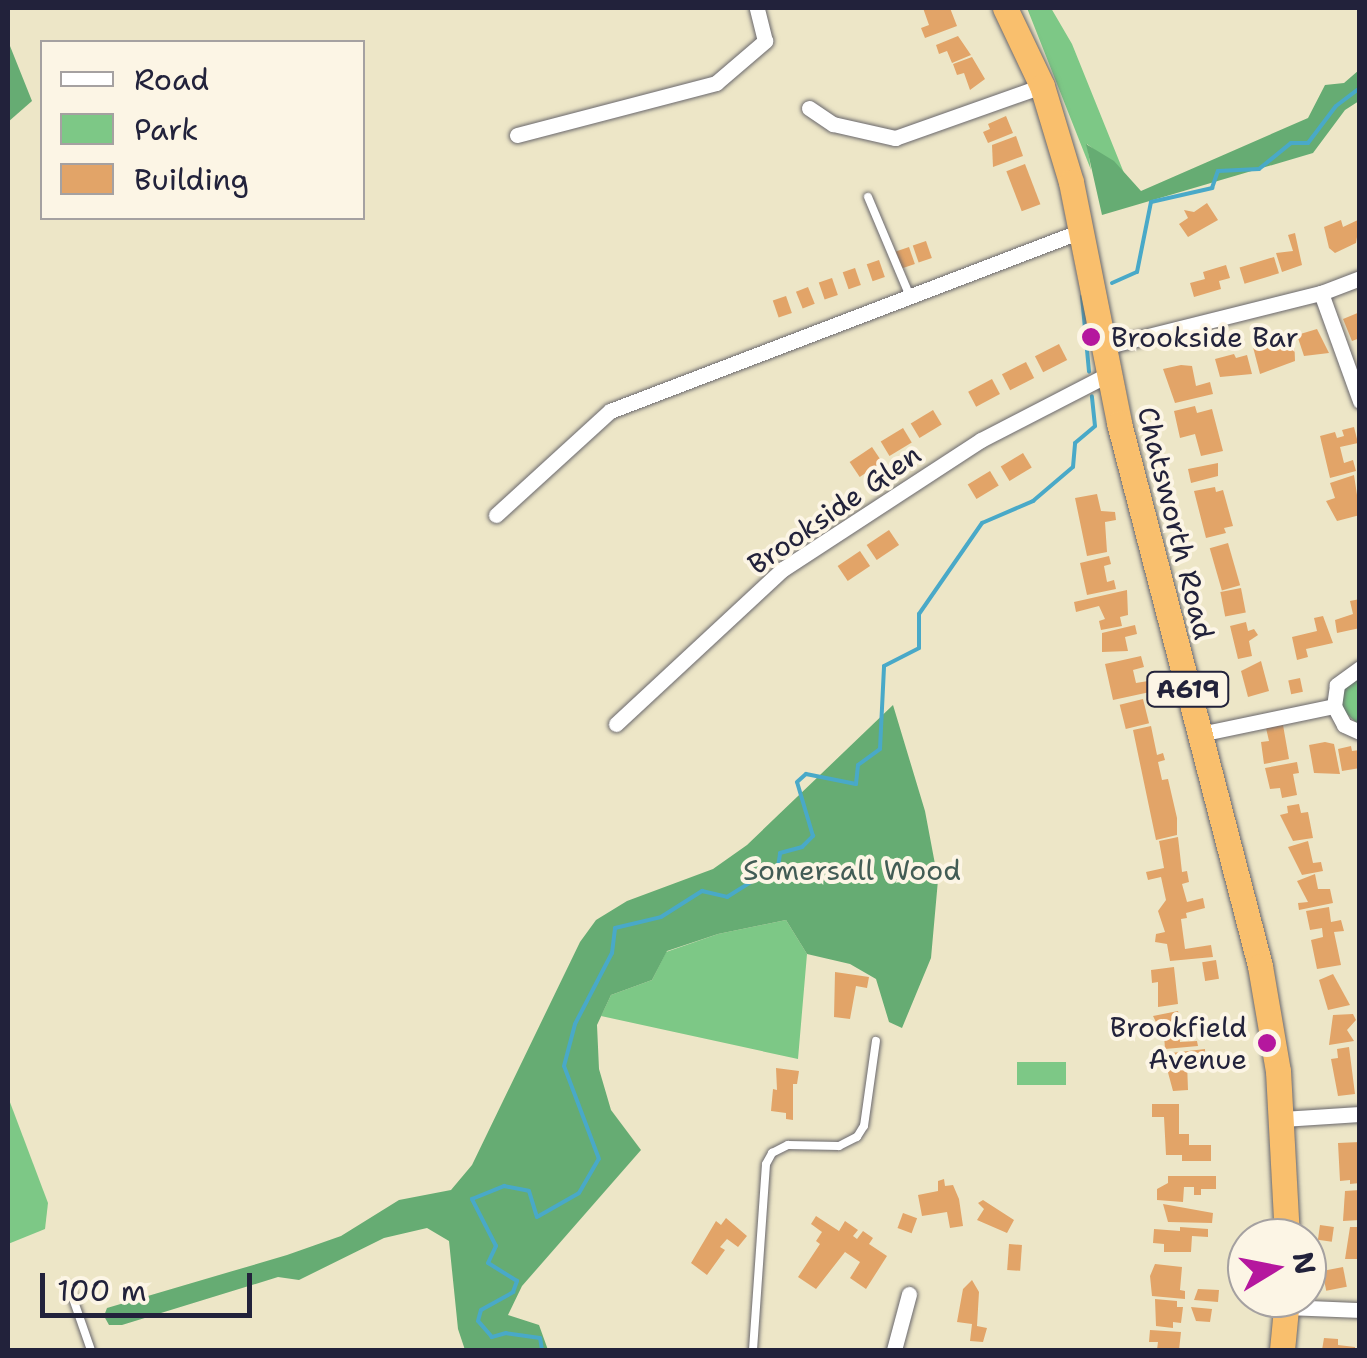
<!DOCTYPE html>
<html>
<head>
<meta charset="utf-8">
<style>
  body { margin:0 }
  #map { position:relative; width:1367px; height:1358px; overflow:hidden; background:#ede6c7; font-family:"Shantell Sans",sans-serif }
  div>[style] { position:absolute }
  .green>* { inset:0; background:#7dc886; transform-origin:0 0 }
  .forest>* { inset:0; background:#66ac73 }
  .stream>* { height:4px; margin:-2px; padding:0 2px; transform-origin:2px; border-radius:2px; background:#49a9c8 }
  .building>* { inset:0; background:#e2a468; transform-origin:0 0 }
  .roads { filter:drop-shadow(0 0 2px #69676c) drop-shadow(0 0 2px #69676c) }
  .service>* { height:8px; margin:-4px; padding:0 4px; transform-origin:4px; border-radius:4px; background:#fff }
  .minor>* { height:15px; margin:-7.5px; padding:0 7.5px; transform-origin:7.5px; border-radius:7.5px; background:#fff }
  .trunk>* { height:25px; margin:-12.5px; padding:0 12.5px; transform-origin:12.5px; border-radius:12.5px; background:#f9bf6d }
  .dots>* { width:28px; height:28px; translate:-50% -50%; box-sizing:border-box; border:5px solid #fcf5e5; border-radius:50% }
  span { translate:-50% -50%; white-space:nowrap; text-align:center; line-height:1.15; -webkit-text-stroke:8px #fcf5e5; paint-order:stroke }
  .shield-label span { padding:2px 8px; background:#fcf5e5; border:2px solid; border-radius:8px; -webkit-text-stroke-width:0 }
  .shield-label { font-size:25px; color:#22223b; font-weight:700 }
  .poi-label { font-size:28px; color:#22223b }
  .left { translate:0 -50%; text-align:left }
  .right { translate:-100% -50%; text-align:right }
  .street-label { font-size:28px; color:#22223b }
  .park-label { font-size:28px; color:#425c55 }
  .frame { position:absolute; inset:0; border:10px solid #22223b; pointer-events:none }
  .legend { position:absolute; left:40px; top:40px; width:325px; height:180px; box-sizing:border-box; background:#fcf5e5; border:2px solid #a5a1a1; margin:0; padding:12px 18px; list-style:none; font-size:30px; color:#22223b }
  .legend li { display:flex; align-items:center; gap:20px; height:50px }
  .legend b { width:50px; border:2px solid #a5a1a1 }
  .north { position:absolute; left:1227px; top:1218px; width:100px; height:100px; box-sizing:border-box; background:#fcf5e5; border:2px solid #a5a1a1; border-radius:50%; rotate:80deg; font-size:28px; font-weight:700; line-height:40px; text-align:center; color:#22223b }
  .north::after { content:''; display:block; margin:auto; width:35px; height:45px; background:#b5179e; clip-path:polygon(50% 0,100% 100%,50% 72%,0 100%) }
  .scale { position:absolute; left:40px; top:1273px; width:212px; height:45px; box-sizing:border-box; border:5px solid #22223b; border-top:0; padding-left:12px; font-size:30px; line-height:35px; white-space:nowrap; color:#22223b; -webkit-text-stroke:8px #fcf5e5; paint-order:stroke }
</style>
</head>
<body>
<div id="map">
  <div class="green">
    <i style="clip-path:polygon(1027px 8px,1051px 8px,1072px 44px,1124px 173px,1087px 144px,1091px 170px)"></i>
    <i style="clip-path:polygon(1359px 674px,1359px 725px,1341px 709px,1341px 692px)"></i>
    <i style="clip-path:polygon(786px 920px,807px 954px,798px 1059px,601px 1016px,611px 995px,652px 980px,666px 952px,718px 934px)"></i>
    <i style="left:1017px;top:1062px;width:49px;height:23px"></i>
    <i style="clip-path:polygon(8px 1097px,48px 1203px,45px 1229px,8px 1244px)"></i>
  </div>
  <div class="forest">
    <i style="clip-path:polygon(8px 41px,32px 101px,8px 122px)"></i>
    <i style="clip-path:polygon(1359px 70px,1359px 101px,1345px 110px,1313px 153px,1102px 215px,1086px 144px,1114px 161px,1141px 191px,1308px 118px,1325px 85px,1344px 83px)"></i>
    <i style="clip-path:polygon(893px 705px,925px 811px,938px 880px,931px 958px,902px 1028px,889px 1022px,876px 979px,850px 964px,807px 954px,786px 920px,718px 934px,667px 951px,652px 980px,611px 995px,597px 1025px,599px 1069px,611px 1110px,641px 1150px,522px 1286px,508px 1315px,539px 1325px,548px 1350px,465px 1350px,458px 1329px,449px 1241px,427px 1228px,384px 1238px,299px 1280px,278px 1277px,122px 1325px,109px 1325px,104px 1316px,107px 1308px,287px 1255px,341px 1236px,399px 1200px,451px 1190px,472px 1165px,580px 942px,596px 920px,627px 901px,713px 869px,747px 845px)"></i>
  </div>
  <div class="stream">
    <i style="left:1112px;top:283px;width:27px;rotate:-24deg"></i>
    <i style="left:1137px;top:272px;width:71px;rotate:-78.7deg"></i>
    <i style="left:1151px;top:202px;width:63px;rotate:-12.9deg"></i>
    <i style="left:1212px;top:188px;width:18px;rotate:-71deg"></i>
    <i style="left:1218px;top:171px;width:41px;rotate:-2.8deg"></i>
    <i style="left:1259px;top:169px;width:41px;rotate:-39.1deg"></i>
    <i style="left:1291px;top:143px;width:17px"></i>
    <i style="left:1308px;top:143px;width:46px;rotate:-52.9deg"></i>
    <i style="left:1336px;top:106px;width:30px;rotate:-37deg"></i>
    <i style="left:1082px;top:296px;width:76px;rotate:84.7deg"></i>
    <i style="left:542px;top:1350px;width:12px;rotate:-99deg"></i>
    <i style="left:540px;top:1338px;width:34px;rotate:-172deg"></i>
    <i style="left:506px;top:1333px;width:15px;rotate:164deg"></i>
    <i style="left:492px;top:1337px;width:21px;rotate:-131deg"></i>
    <i style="left:478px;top:1321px;width:11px;rotate:-75deg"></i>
    <i style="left:481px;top:1310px;width:37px;rotate:-29deg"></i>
    <i style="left:513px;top:1292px;width:12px;rotate:-70deg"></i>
    <i style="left:517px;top:1281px;width:34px;rotate:-148deg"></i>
    <i style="left:488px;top:1263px;width:19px;rotate:-65deg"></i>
    <i style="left:496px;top:1246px;width:53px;rotate:-117.1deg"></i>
    <i style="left:472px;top:1199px;width:35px;rotate:-22deg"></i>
    <i style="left:504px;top:1186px;width:25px;rotate:11deg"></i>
    <i style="left:529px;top:1191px;width:27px;rotate:73deg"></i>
    <i style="left:537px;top:1217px;width:48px;rotate:-29.7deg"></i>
    <i style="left:579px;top:1193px;width:39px;rotate:-60deg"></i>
    <i style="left:599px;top:1159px;width:99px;rotate:-110.6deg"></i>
    <i style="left:564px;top:1066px;width:43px;rotate:-75.3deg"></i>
    <i style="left:575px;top:1024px;width:80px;rotate:-62.5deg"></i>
    <i style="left:612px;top:953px;width:25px;rotate:-83deg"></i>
    <i style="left:615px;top:928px;width:47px;rotate:-13.4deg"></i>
    <i style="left:661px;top:917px;width:49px;rotate:-32.4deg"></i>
    <i style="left:702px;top:891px;width:26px;rotate:13deg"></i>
    <i style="left:727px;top:897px;width:36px;rotate:-32deg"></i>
    <i style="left:758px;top:878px;width:20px;rotate:-15deg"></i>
    <i style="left:777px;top:873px;width:20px;rotate:-81deg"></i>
    <i style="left:780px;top:853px;width:23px;rotate:-15deg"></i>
    <i style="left:802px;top:847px;width:16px;rotate:-45deg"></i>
    <i style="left:813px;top:836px;width:56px;rotate:-106.5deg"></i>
    <i style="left:797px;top:782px;width:12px;rotate:-42deg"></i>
    <i style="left:806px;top:774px;width:51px;rotate:11.3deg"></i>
    <i style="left:856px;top:784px;width:19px;rotate:-84deg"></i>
    <i style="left:858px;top:765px;width:27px;rotate:-36deg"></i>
    <i style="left:880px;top:749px;width:83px;rotate:-87.2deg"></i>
    <i style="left:884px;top:666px;width:39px;rotate:-27deg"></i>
    <i style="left:919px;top:648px;width:34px;rotate:-90deg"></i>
    <i style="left:919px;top:614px;width:111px;rotate:-55.3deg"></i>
    <i style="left:982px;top:523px;width:56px;rotate:-23.3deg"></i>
    <i style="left:1033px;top:501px;width:52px;rotate:-40.4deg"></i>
    <i style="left:1073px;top:467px;width:24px;rotate:-85deg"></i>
    <i style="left:1075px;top:443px;width:26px;rotate:-40deg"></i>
    <i style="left:1095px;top:426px;width:30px;rotate:-96deg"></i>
  </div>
  <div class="building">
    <i style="clip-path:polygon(923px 8px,950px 8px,957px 26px,925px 38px,921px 28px,929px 25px)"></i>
    <i style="clip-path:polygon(958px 36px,971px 55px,952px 63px,947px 51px,939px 54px,936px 45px)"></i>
    <i style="clip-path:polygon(972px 57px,985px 79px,970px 90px,964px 73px,957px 75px,953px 64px)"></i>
    <i style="clip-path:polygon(1006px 116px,1013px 133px,988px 143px,983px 132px,990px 129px,988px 124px)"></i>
    <i style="clip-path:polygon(1016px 136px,1023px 156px,993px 167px,992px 145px)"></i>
    <i style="left:1025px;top:164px;width:43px;height:20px;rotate:69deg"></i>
    <i style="clip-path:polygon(1207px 203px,1218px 220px,1188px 237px,1179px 224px,1188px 218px,1184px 210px,1194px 212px)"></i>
    <i style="clip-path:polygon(1360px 219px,1356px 243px,1335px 253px,1329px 248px,1324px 227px,1341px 220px,1343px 227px)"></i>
    <i style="clip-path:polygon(1295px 233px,1302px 265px,1282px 272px,1276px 253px,1293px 251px,1288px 235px)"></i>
    <i style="left:926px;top:241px;width:18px;height:14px;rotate:71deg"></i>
    <i style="left:909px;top:247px;width:18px;height:14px;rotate:71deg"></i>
    <i style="left:1274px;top:257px;width:17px;height:36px;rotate:73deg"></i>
    <i style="left:879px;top:260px;width:18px;height:13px;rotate:71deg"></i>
    <i style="clip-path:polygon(1226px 265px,1230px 278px,1219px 281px,1221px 289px,1194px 297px,1190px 283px,1205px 279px,1203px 272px)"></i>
    <i style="left:855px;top:268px;width:18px;height:13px;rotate:71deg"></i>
    <i style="left:832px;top:278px;width:18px;height:14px;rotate:71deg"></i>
    <i style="left:808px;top:287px;width:18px;height:13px;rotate:68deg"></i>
    <i style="left:786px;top:296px;width:18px;height:14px;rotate:71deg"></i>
    <i style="clip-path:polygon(1360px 312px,1360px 338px,1352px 341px,1343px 319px)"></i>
    <i style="clip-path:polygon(1317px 329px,1329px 353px,1304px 356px,1297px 335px)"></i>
    <i style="clip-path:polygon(1294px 335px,1295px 361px,1260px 374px,1253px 347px)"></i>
    <i style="left:1059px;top:344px;width:18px;height:27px;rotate:63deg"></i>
    <i style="clip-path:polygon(1234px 354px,1236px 358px,1247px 355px,1252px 374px,1220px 377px,1215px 359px)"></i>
    <i style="left:1026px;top:362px;width:18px;height:27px;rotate:63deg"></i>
    <i style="clip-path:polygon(1181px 365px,1192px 366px,1196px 386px,1210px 382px,1213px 394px,1175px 403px,1163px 369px)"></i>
    <i style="left:992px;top:379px;width:17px;height:27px;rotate:62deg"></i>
    <i style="clip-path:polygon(1195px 406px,1197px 413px,1212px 409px,1223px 451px,1201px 456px,1195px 434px,1180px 438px,1174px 411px)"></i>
    <i style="left:933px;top:410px;width:17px;height:26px;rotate:59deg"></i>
    <i style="clip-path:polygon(1354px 427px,1358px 443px,1340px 447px,1344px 463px,1353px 460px,1356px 471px,1330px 478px,1320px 436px,1335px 432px,1337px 438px,1344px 436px,1342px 430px)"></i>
    <i style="left:903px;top:428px;width:17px;height:26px;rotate:59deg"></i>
    <i style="left:872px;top:447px;width:18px;height:27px;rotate:56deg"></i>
    <i style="left:1023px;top:453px;width:17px;height:26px;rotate:59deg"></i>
    <i style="clip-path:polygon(1218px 463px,1218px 476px,1191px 483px,1188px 469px)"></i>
    <i style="left:990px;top:471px;width:17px;height:26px;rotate:59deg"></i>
    <i style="clip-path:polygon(1354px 475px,1360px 515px,1337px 521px,1326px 501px,1335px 498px,1330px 483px)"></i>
    <i style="clip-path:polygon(1215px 487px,1216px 492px,1223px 490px,1233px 526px,1224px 528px,1226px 533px,1206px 538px,1194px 491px)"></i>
    <i style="clip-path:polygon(1097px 494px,1101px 511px,1115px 512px,1116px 520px,1105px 522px,1107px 552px,1087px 556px,1075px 498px)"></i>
    <i style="left:889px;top:530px;width:18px;height:27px;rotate:56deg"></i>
    <i style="left:1228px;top:543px;width:44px;height:19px;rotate:74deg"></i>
    <i style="left:860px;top:551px;width:18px;height:27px;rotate:56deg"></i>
    <i style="clip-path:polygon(1109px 556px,1111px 564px,1104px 566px,1107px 582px,1114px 580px,1116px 589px,1087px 595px,1080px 563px)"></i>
    <i style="left:1241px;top:588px;width:25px;height:21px;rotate:79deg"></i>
    <i style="clip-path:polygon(1127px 590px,1128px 615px,1120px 617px,1122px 626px,1101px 630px,1099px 621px,1105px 619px,1099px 606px,1076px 612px,1074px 602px)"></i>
    <i style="clip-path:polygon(1360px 599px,1360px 628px,1337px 633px,1335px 620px,1353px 614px,1350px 601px)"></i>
    <i style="clip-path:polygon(1323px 616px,1333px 643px,1306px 649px,1308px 657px,1297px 660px,1292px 637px,1317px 631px,1314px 618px)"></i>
    <i style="clip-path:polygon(1246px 622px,1248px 631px,1254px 629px,1258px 635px,1249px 641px,1252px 656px,1238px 659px,1230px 626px)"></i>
    <i style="clip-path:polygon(1135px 625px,1137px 634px,1125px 637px,1128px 651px,1102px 652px,1102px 633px)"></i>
    <i style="clip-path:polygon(1141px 656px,1144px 667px,1133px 670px,1136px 683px,1148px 681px,1150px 692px,1113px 700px,1105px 664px)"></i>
    <i style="clip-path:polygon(1261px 661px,1269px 691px,1248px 697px,1241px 671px)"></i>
    <i style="left:1300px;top:678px;width:14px;height:12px;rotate:78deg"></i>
    <i style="left:1143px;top:699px;width:25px;height:24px;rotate:76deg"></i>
    <i style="clip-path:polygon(1283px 725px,1289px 759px,1264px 764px,1261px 742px,1269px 741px,1266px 728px)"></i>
    <i style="clip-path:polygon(1151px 726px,1157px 755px,1163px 753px,1165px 760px,1158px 762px,1162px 780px,1168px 779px,1177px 818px,1177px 835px,1156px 840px,1133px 730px)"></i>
    <i style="clip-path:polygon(1325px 742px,1334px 744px,1340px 774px,1314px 773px,1309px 745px)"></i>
    <i style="clip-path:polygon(1351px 746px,1352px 751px,1360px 750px,1360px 768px,1342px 771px,1338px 749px)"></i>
    <i style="clip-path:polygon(1297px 762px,1299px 773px,1293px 774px,1297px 795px,1282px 798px,1280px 788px,1270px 789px,1265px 768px)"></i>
    <i style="clip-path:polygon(1299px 804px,1301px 813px,1308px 812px,1313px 838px,1293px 841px,1280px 815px,1288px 813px,1287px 806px)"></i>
    <i style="clip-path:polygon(1178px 837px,1182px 872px,1187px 871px,1189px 882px,1182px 884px,1187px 902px,1203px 898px,1205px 908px,1186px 913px,1187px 918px,1181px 919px,1185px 949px,1211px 945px,1213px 957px,1170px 961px,1167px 944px,1155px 942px,1156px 934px,1165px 932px,1158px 911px,1166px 900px,1161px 877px,1148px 880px,1146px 872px,1164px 868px,1159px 841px)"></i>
    <i style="clip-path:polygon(1308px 841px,1313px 863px,1321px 862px,1323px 871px,1302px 875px,1288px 847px)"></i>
    <i style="clip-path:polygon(1315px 874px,1318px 889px,1330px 889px,1333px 903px,1299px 910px,1298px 903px,1308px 902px,1297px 881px)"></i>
    <i style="clip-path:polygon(1329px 907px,1331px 922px,1341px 920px,1344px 931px,1334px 932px,1341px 965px,1317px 969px,1311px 940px,1323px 937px,1322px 928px,1310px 930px,1306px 911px)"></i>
    <i style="left:1216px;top:960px;width:19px;height:14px;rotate:81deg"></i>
    <i style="clip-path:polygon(1174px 967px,1178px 1004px,1158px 1007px,1158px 982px,1152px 983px,1151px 970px)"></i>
    <i style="clip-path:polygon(835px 972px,869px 977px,867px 988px,856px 986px,850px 1019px,834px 1017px)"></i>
    <i style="clip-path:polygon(1333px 974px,1350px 1005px,1328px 1010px,1319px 980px)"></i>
    <i style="clip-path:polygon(1178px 1011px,1184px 1030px,1179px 1030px,1180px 1042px,1197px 1041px,1198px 1046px,1165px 1049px,1163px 1021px,1156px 1022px,1153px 1016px)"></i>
    <i style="clip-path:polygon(1353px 1014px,1356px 1020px,1347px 1030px,1354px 1041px,1329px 1045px,1333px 1015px)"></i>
    <i style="clip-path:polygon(1349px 1047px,1355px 1094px,1338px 1096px,1331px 1059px,1338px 1058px,1337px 1049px)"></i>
    <i style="clip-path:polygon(1205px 1049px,1205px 1061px,1187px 1062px,1188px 1090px,1173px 1091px,1163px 1054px)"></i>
    <i style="clip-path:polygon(776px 1068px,799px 1071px,797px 1084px,793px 1084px,793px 1120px,786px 1119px,786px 1113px,771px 1111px,773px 1089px,777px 1090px)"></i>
    <i style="clip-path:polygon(1152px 1104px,1179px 1104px,1179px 1134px,1189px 1134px,1189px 1145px,1211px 1145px,1211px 1161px,1182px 1161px,1182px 1155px,1166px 1155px,1164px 1117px,1152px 1117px)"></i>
    <i style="clip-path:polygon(1360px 1142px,1360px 1183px,1350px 1184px,1350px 1180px,1340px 1181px,1338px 1143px)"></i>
    <i style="clip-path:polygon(1168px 1176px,1216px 1176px,1216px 1189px,1201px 1189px,1201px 1195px,1194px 1195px,1194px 1187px,1184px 1187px,1183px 1202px,1157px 1200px,1157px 1189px,1168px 1183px)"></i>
    <i style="clip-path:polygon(944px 1179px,945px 1186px,953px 1185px,959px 1199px,963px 1226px,950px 1228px,947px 1212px,922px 1216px,918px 1195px,938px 1191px,938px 1181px)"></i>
    <i style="clip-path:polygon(1360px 1190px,1360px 1220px,1343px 1221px,1345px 1191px)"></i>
    <i style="clip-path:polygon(983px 1200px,1014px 1220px,1007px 1233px,977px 1220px,984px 1209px,978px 1203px)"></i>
    <i style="clip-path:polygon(1163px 1204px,1213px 1213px,1212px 1223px,1168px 1222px)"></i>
    <i style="left:903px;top:1213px;width:15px;height:16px;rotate:20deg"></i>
    <i style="clip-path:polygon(816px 1216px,839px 1231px,845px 1221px,858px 1230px,853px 1236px,857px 1239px,863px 1231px,873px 1238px,869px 1244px,887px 1256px,866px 1289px,850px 1278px,860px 1262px,845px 1252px,816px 1289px,798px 1277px,820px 1244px,816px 1241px,822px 1232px,811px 1224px)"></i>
    <i style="clip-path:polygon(726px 1218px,747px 1236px,738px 1247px,727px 1239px,720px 1247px,725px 1250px,707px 1275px,691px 1263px,716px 1221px,721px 1225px)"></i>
    <i style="left:1320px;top:1225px;width:14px;height:15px;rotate:8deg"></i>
    <i style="clip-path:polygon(1180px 1227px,1208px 1229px,1208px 1237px,1192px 1236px,1191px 1252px,1164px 1252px,1164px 1244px,1153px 1243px,1154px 1229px,1180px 1231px)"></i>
    <i style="clip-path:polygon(1350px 1227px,1360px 1227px,1360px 1259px,1345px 1259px)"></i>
    <i style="left:1009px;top:1244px;width:13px;height:26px;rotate:4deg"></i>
    <i style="clip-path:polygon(1155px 1264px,1182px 1267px,1180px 1290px,1185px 1291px,1185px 1299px,1152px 1296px,1150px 1276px)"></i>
    <i style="left:1343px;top:1267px;width:20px;height:21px;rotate:79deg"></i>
    <i style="clip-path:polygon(972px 1280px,979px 1292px,977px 1326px,987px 1328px,983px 1342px,970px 1341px,972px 1324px,957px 1322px,963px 1289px)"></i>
    <i style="clip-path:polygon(1198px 1289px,1219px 1290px,1218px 1302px,1194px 1300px)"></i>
    <i style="clip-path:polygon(1155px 1299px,1177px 1301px,1177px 1307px,1183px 1307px,1181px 1323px,1173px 1322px,1173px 1328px,1156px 1326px)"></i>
    <i style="clip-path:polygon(1191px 1307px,1212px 1309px,1210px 1322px,1196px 1321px)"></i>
    <i style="clip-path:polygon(1150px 1330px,1181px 1332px,1179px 1350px,1157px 1350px,1158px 1342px,1149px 1342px)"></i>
    <i style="clip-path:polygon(1324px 1338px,1338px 1339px,1338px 1345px,1355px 1347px,1355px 1350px,1322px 1350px)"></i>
  </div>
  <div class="roads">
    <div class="service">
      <i style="left:868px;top:197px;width:105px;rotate:67.1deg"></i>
      <i style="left:69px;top:1287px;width:67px;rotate:70.8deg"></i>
      <i style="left:753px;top:1350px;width:186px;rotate:-86deg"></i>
      <i style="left:766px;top:1164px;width:13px;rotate:-61deg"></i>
      <i style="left:772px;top:1153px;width:18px;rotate:-27deg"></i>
      <i style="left:788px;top:1145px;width:51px;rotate:1.1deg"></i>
      <i style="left:839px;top:1146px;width:20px;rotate:-27deg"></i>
      <i style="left:857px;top:1137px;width:13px;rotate:-58deg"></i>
      <i style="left:864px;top:1126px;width:86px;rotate:-82deg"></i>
    </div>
    <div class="minor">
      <i style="left:809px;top:108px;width:29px;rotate:34deg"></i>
      <i style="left:833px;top:124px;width:64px;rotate:12.7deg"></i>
      <i style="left:895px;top:138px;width:156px;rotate:-19.5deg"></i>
      <i style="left:517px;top:135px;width:206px;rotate:-14.6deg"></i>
      <i style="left:716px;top:83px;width:65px;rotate:-40.6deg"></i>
      <i style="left:765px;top:41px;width:34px;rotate:-104deg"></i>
      <i style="left:1321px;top:293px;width:115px;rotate:70.1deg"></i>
      <i style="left:1104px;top:347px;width:224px;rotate:-14deg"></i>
      <i style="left:1321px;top:293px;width:42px;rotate:-21deg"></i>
      <i style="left:496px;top:515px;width:154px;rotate:-42.4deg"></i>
      <i style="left:610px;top:411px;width:504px;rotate:-20.92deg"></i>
      <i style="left:1360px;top:668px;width:29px;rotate:144deg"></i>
      <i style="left:1337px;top:685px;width:21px;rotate:98deg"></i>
      <i style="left:1334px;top:706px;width:21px;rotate:62deg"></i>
      <i style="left:1344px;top:725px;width:17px;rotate:24deg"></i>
      <i style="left:616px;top:724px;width:228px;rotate:-42.9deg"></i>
      <i style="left:783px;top:569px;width:236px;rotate:-33.1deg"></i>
      <i style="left:981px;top:440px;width:144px;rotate:-27.3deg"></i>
      <i style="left:1200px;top:734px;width:137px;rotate:-11.8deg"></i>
      <i style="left:1282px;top:1119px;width:78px;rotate:-3.7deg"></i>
      <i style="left:1287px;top:1307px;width:73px;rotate:2.4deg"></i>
      <i style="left:894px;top:1350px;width:58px;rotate:-75deg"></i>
    </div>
    <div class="trunk">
      <i style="left:1005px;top:8px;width:86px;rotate:64.6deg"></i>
      <i style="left:1042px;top:86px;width:100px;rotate:73.2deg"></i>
      <i style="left:1071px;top:182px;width:246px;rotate:78.7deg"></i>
      <i style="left:1119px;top:423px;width:561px;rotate:75.44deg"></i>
      <i style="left:1260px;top:966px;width:107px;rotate:80.3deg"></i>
      <i style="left:1278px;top:1071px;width:167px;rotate:86.9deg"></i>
      <i style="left:1282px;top:1350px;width:52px;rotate:-84.5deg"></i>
    </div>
  </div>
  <div class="dots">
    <i style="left:1091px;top:337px;background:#b5179e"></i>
    <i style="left:1267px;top:1043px;background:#b5179e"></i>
  </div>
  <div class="shield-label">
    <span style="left:1188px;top:689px">A619</span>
  </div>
  <div class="poi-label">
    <span class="left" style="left:1111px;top:337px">Brookside Bar</span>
    <span class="right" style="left:1247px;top:1043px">Brookfield<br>Avenue</span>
  </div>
  <div class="street-label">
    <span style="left:834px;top:509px;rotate:-35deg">Brookside Glen</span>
    <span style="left:1176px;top:523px;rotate:76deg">Chatsworth Road</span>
  </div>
  <div class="park-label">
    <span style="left:852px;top:870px">Somersall Wood</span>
  </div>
  <div class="frame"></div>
  <ul class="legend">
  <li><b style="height:12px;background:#fff"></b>Road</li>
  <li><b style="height:28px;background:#7dc886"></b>Park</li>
  <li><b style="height:28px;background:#e2a468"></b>Building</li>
  </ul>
  <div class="north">N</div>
  <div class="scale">100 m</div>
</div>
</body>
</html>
